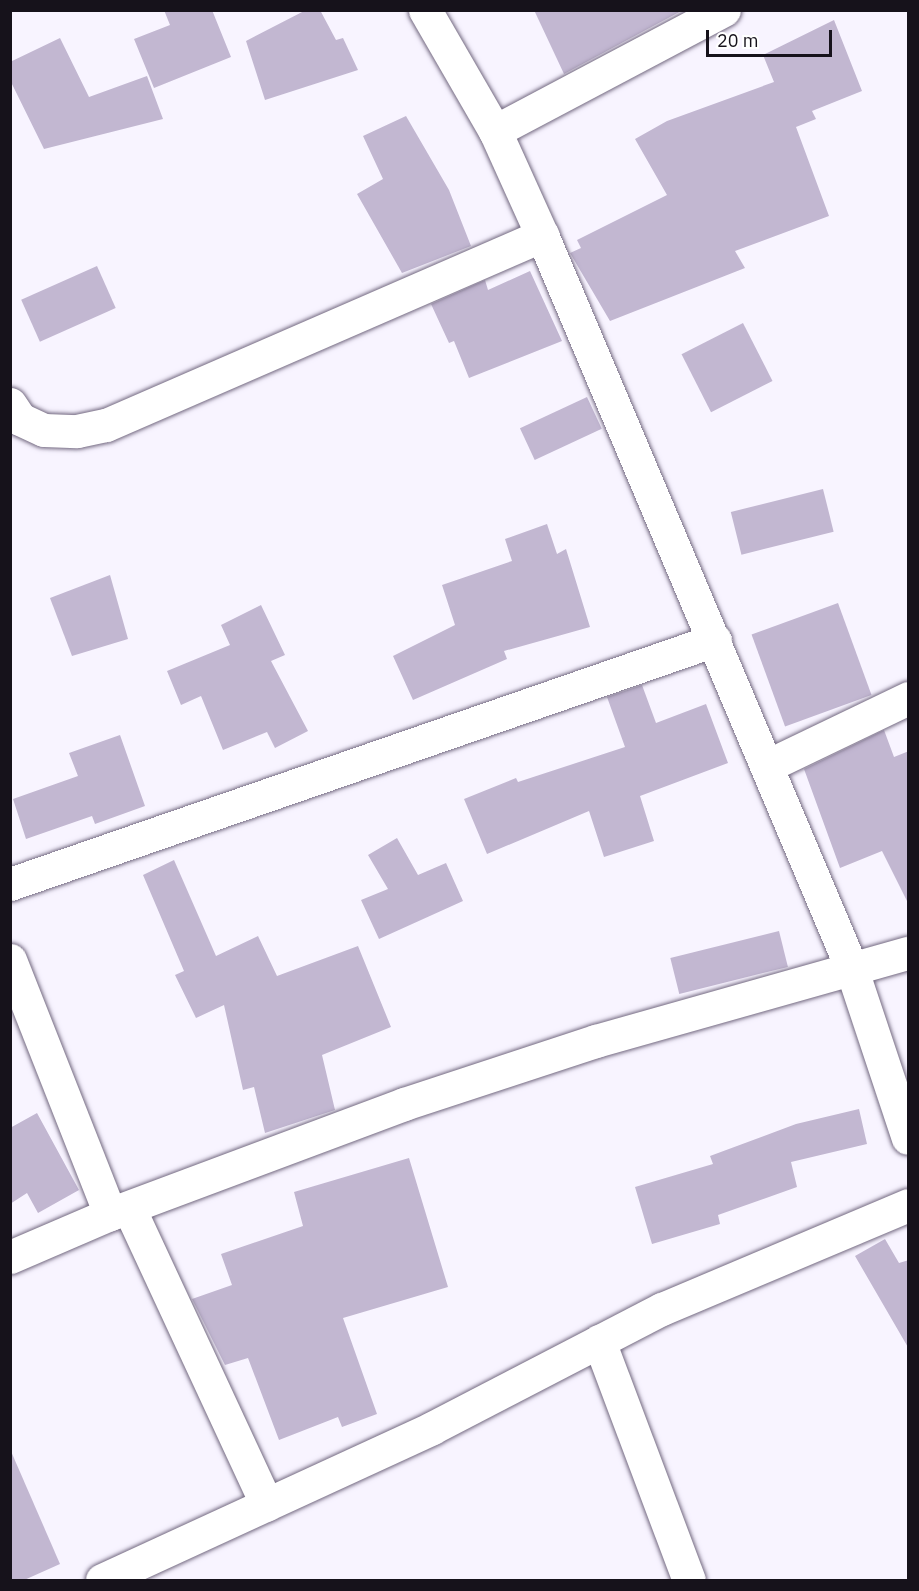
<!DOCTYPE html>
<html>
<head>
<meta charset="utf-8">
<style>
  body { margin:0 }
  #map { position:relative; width:919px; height:1591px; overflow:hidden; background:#f8f4ff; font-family:"IBM Plex Sans",sans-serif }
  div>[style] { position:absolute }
  .building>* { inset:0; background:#c2b7d1; transform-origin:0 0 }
  .roads { filter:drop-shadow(0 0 2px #736981) drop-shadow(0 0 2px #736981) }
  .street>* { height:33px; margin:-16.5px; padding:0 16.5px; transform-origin:16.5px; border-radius:16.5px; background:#fff }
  span { translate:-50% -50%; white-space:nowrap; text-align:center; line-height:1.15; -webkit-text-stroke:4.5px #fff; paint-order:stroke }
  .frame { position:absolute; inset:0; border:12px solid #16121b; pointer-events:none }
  .scale { position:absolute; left:706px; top:30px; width:126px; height:27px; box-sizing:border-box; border:3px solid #16121b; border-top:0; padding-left:8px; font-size:18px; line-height:21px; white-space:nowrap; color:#16121b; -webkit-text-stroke:4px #fff; paint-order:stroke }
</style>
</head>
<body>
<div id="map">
  <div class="building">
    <i style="clip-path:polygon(164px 10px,212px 10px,231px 57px,154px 88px,134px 39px,170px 25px)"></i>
    <i style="clip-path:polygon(306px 10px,320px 10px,336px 40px,343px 38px,358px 70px,265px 100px,246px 41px)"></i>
    <i style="clip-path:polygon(534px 10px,683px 10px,564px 74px)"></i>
    <i style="clip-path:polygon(834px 20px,862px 91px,812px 111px,816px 119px,796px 127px,829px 216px,735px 251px,745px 268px,610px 321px,570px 253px,581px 248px,577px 240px,667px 195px,635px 139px,667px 121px,774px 82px,763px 55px)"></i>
    <i style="clip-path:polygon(60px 38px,89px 97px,147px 76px,163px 119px,44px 149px,10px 80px,10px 62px)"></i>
    <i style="clip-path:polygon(406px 116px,449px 190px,471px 246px,402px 273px,357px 194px,383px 179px,363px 136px)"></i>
    <i style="left:97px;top:266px;width:46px;height:83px;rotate:66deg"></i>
    <i style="clip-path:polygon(530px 271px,562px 341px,469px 378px,454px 341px,449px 343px,431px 304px,485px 280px,488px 290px)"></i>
    <i style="left:743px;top:323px;width:65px;height:69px;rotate:63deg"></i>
    <i style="left:587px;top:397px;width:35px;height:74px;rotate:65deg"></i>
    <i style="left:823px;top:489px;width:44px;height:95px;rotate:76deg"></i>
    <i style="clip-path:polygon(547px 524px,557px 554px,566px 549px,590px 627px,504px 651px,507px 659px,413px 700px,393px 656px,455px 625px,442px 585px,512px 561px,505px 539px)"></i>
    <i style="clip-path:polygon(110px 575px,128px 639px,72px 656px,50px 598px)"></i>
    <i style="left:838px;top:603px;width:98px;height:92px;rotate:70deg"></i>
    <i style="clip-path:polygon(261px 605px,285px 655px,271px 661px,308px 731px,275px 748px,267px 732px,223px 750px,201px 696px,181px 705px,167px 671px,230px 645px,221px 625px)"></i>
    <i style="clip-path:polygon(642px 685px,656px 723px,706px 704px,728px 763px,640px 796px,654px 841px,604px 857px,589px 811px,487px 854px,464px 799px,516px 778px,518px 782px,625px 747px,607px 697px)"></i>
    <i style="clip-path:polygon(884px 730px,894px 757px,909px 751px,909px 905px,882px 851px,840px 868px,804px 769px)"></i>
    <i style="clip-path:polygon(120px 735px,145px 806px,95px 824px,92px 816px,26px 839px,13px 799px,78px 776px,69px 753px)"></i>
    <i style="clip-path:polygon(397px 838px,418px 875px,446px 863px,463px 901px,379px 939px,361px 900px,388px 889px,368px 855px)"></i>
    <i style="clip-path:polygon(174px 860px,216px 956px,258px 936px,277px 976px,358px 946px,391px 1027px,322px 1055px,335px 1110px,265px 1133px,254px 1087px,243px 1090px,224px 1005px,196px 1018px,175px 975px,184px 971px,143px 875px)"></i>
    <i style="left:779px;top:931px;width:37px;height:112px;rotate:76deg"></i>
    <i style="clip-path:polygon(859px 1109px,867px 1144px,791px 1162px,797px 1187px,718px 1215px,720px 1224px,652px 1244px,635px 1187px,713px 1164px,710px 1156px,796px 1124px)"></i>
    <i style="clip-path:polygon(37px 1113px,79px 1190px,38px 1213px,27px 1193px,10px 1204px,10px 1128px)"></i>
    <i style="clip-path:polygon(409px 1158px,448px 1287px,343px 1318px,377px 1414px,342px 1427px,338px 1417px,279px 1440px,248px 1358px,225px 1365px,192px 1299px,232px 1285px,221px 1254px,303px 1226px,294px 1192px)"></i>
    <i style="clip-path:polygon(885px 1239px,899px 1263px,909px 1260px,909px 1349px,855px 1256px)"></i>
    <i style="clip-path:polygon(10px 1449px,60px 1564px,22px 1581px,10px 1581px)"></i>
  </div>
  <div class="roads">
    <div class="street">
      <i style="left:425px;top:10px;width:140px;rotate:60deg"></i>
      <i style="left:495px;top:131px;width:114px;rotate:65.7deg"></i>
      <i style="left:542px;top:235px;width:795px;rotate:67.11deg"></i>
      <i style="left:851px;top:967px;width:180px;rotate:71.6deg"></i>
      <i style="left:495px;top:131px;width:259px;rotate:-27.9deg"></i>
      <i style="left:10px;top:404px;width:18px;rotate:56deg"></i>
      <i style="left:20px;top:419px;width:26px;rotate:25deg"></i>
      <i style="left:44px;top:430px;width:33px;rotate:2deg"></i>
      <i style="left:77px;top:431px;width:30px;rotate:-12deg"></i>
      <i style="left:106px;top:425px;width:476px;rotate:-23.5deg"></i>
      <i style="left:767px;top:766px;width:157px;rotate:-25.7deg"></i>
      <i style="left:10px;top:884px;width:746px;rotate:-19.09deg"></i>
      <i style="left:10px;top:960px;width:273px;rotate:68.5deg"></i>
      <i style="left:129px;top:1208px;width:327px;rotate:65.1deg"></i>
      <i style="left:10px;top:1257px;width:109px;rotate:-23.3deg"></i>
      <i style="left:110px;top:1214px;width:314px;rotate:-20.5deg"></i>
      <i style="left:404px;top:1104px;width:202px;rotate:-18.2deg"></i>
      <i style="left:596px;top:1041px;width:324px;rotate:-15.8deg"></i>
      <i style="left:599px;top:1341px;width:255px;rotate:69.4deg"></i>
      <i style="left:102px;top:1580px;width:363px;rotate:-24.7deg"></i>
      <i style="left:432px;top:1428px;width:259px;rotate:-27.4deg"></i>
      <i style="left:662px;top:1309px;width:267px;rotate:-22.9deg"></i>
    </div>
  </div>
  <div class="frame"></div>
  <div class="scale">20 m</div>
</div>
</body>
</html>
